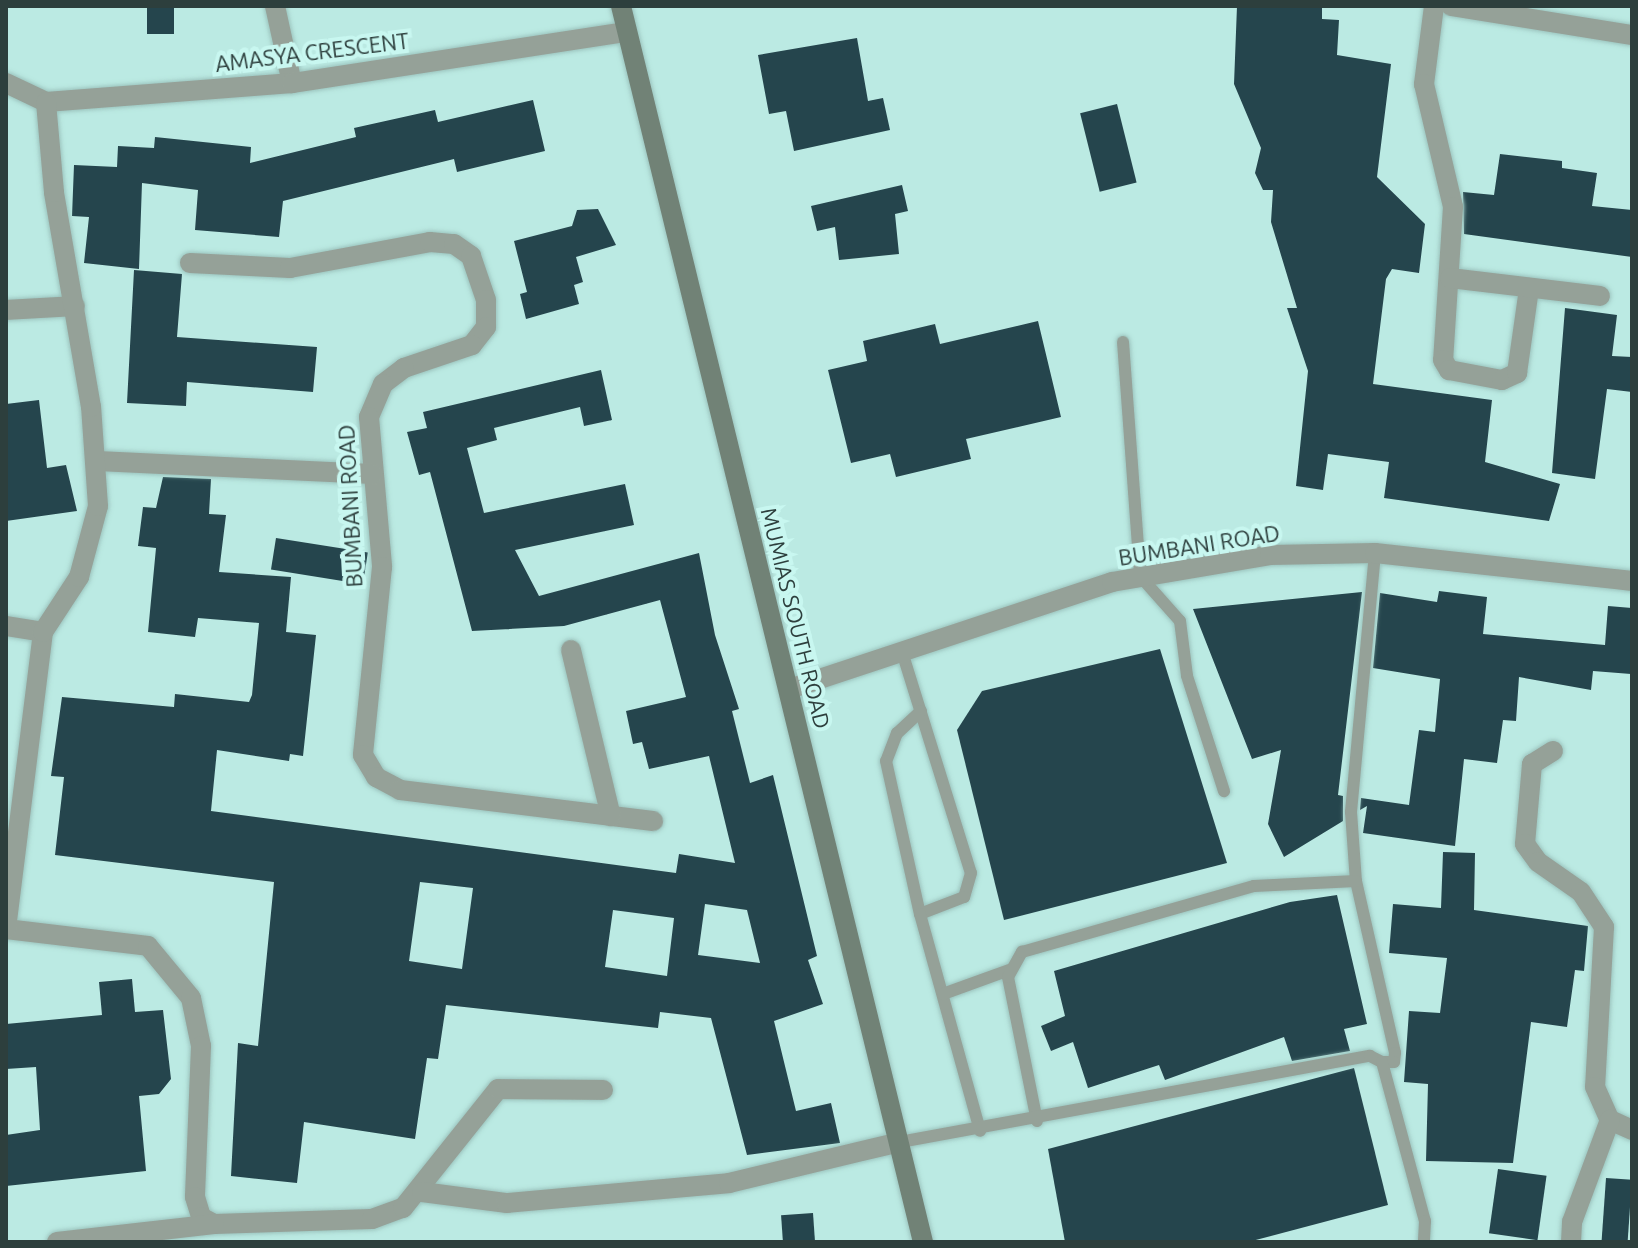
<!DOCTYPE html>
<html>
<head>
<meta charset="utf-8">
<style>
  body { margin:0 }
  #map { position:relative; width:1638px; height:1248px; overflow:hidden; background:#bbeae3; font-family:Ubuntu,sans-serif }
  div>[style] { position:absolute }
  .building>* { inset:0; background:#25454d; transform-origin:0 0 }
  .roads { filter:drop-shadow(0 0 2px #9cc4be) drop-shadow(0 0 2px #9cc4be) }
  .service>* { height:12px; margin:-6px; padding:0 6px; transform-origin:6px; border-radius:6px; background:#95a198 }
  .minor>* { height:20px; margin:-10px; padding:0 10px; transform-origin:10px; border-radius:10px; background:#95a198 }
  .secondary>* { height:20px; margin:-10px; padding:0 10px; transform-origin:10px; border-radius:10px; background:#718276 }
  span { translate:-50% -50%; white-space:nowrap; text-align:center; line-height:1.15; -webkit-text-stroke:8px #c8f7f0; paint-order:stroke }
  .street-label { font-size:22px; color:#2d3f3d }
  .frame { position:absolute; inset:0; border:8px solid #2d3f3d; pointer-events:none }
</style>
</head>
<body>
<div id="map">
  <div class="building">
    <i style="left:147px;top:6px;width:27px;height:28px"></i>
    <i style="clip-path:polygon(1237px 6px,1322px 8px,1322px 19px,1339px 20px,1337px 55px,1391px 64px,1377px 177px,1425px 224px,1419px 273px,1392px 269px,1386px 279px,1373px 384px,1492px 400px,1485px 462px,1560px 484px,1549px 521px,1384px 498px,1389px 462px,1328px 454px,1323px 490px,1296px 486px,1308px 371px,1287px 308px,1297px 308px,1271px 222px,1273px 190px,1263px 190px,1255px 173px,1261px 148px,1234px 84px)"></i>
    <i style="clip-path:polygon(857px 38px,868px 101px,883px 98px,890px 130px,794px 151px,786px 111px,769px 114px,758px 55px)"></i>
    <i style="clip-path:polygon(533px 100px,545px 151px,457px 172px,454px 159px,283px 201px,279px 237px,195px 230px,198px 190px,142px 183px,139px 269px,84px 263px,89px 217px,72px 216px,74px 165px,117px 167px,118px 146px,154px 148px,155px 137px,251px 147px,250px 163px,356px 137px,354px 128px,435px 110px,438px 122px)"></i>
    <i style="left:1117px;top:104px;width:81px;height:38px;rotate:76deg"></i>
    <i style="clip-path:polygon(1500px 154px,1562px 161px,1562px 168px,1597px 173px,1592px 206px,1632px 210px,1632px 257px,1464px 234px,1463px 192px,1494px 195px)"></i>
    <i style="clip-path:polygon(902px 185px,908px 211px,895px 214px,899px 254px,839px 260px,835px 227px,817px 231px,811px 206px)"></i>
    <i style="clip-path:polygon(598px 209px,616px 245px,576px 257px,583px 282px,574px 285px,579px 304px,526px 319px,520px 294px,527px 292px,514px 241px,572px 226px,577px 210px)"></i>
    <i style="clip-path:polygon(134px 270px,182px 274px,177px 337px,317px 347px,313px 392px,187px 382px,186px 406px,127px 403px)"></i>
    <i style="clip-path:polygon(1565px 308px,1617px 315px,1612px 356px,1632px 357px,1632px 392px,1607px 389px,1595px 479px,1552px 473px)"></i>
    <i style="clip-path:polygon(1038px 321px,1061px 417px,966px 439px,971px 459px,896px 477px,890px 454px,851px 463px,828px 370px,867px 361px,863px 341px,935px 324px,940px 344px)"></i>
    <i style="clip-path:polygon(evenodd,601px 370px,612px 420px,584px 426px,580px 407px,494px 428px,497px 440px,467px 448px,484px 513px,625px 484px,634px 525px,515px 550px,539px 596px,699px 553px,715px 635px,739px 709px,732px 711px,750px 783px,773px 775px,817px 956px,808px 960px,823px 1004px,774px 1021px,796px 1111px,831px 1103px,840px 1143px,747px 1155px,711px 1018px,660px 1012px,658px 1028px,446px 1005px,438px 1059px,427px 1058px,415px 1139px,304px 1122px,297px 1183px,231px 1176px,238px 1043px,258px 1046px,274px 882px,55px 855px,64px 777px,51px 776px,62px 697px,174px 707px,175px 694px,249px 702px,252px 695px,259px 623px,198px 618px,195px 637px,148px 632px,156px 548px,138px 546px,143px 507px,156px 508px,163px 477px,211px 479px,209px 514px,226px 515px,219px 572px,291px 577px,286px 632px,316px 635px,303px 756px,290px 754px,289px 761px,217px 750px,211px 811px,676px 873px,679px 854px,735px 863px,709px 756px,649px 769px,642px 742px,633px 744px,626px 711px,686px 697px,660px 600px,564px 626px,472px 631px,430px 472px,419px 475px,407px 432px,427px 428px,423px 412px,601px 370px,420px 882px,473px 888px,462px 969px,409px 961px,420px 882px,601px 370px,705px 904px,747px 910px,760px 963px,698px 955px,705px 904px,601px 370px,613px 910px,674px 918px,667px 976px,605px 967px,613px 910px)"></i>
    <i style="clip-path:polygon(39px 400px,47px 468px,66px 465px,77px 511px,6px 521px,6px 404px)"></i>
    <i style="left:276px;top:538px;width:93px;height:32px;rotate:9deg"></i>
    <i style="clip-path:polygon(1439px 591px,1487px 597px,1483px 634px,1605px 645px,1608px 606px,1632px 608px,1631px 674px,1593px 671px,1591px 690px,1519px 677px,1516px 721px,1503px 720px,1497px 763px,1464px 759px,1455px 846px,1363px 833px,1367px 806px,1360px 810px,1361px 798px,1409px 805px,1419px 730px,1435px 732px,1440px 679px,1373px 668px,1380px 593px,1437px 602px)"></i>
    <i style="clip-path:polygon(1362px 592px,1338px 795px,1343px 796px,1343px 821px,1284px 857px,1268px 824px,1281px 750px,1252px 759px,1193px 609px)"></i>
    <i style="clip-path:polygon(1160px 649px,1227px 863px,1004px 920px,957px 730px,982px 691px)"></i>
    <i style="clip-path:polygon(1443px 852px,1475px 853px,1474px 910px,1588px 926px,1584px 971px,1575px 970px,1567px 1027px,1531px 1022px,1513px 1163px,1426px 1161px,1428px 1084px,1404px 1082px,1409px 1011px,1440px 1013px,1447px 958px,1389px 953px,1393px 904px,1441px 908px)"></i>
    <i style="clip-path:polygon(1337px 895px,1367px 1024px,1344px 1029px,1350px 1051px,1292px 1061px,1284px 1037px,1165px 1080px,1159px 1065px,1088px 1088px,1073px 1042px,1051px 1051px,1041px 1026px,1065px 1016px,1054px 971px,1290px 902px)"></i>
    <i style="clip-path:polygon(132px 979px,135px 1012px,163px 1010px,171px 1079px,159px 1094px,139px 1096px,146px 1171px,6px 1186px,6px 1135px,40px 1130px,36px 1067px,6px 1069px,6px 1024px,102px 1015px,99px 982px)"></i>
    <i style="clip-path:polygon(1354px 1068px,1388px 1205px,1248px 1242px,1065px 1242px,1048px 1149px)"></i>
    <i style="left:1498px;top:1169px;width:49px;height:65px;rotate:8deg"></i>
    <i style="left:1606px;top:1178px;width:26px;height:64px;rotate:4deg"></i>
    <i style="left:813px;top:1213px;width:29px;height:32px;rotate:86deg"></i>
  </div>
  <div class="roads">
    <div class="service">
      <i style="left:1123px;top:342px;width:235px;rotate:85.8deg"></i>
      <i style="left:1140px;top:576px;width:60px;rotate:48.4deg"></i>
      <i style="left:1180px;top:621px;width:55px;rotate:82.7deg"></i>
      <i style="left:1187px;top:676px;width:121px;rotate:72.2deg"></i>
      <i style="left:1375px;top:553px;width:260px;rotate:95.3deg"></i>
      <i style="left:1351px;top:812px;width:69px;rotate:85.9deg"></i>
      <i style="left:1356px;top:881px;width:176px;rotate:77.2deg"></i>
      <i style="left:1395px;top:1053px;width:9px;rotate:96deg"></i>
      <i style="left:1394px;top:1062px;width:12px;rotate:180deg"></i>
      <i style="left:903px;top:655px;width:228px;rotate:72.7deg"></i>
      <i style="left:971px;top:873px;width:25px;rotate:106deg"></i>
      <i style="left:964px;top:897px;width:47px;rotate:158.9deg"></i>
      <i style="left:921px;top:711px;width:33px;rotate:137deg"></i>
      <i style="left:897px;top:733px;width:30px;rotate:111deg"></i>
      <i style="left:886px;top:761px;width:157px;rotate:77.5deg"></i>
      <i style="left:920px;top:914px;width:225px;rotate:74.5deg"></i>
      <i style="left:943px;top:994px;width:73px;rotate:-19.9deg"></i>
      <i style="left:1037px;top:1121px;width:147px;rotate:-101.4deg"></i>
      <i style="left:1008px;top:977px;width:29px;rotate:-61deg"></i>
      <i style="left:1022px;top:952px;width:241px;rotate:-15.9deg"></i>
      <i style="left:1254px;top:886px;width:102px;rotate:-2.8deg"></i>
      <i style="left:900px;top:1142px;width:478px;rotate:-10.4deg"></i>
      <i style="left:1370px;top:1056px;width:13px;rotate:27deg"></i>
      <i style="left:1382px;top:1062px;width:165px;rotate:74.9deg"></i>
      <i style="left:1425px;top:1221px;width:21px;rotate:93deg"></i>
    </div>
    <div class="minor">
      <i style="left:275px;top:6px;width:79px;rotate:77.6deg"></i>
      <i style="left:1434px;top:6px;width:79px;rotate:97.3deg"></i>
      <i style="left:1424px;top:84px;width:126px;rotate:76.7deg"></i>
      <i style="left:1453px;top:207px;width:153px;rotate:93.7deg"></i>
      <i style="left:1443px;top:360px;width:12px;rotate:59deg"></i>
      <i style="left:1449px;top:370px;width:54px;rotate:10.7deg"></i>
      <i style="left:1502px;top:380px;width:17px;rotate:-25deg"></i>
      <i style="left:1517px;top:373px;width:85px;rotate:-81.9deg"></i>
      <i style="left:1451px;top:6px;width:183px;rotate:9.1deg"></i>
      <i style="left:6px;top:83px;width:44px;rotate:25.4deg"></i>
      <i style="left:46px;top:102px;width:247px;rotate:-4.4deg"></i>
      <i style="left:292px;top:83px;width:338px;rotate:-8.7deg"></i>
      <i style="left:190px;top:263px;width:100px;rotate:2.9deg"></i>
      <i style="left:290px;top:268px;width:142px;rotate:-10.5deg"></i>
      <i style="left:430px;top:242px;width:24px;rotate:5deg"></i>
      <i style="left:454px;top:244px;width:21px;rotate:35deg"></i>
      <i style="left:471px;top:256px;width:46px;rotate:71.2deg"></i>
      <i style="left:486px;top:300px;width:27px;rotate:90deg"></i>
      <i style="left:486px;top:327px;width:23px;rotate:128deg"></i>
      <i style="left:472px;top:345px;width:72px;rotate:161.3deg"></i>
      <i style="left:404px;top:368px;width:26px;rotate:143deg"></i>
      <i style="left:383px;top:384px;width:36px;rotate:113deg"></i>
      <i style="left:369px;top:417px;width:151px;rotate:85deg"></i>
      <i style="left:382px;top:567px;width:189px;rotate:95.8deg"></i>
      <i style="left:363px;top:755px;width:26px;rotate:59deg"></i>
      <i style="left:376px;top:777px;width:27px;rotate:28deg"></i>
      <i style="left:400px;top:790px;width:255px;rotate:7deg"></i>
      <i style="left:1450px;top:278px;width:151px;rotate:6.8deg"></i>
      <i style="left:6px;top:310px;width:69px;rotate:-3.3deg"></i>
      <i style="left:97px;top:461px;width:276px;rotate:2.7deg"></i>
      <i style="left:6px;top:626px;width:37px;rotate:9deg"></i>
      <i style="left:571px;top:650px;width:171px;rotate:76.5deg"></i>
      <i style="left:789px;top:689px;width:340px;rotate:-18.3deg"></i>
      <i style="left:1112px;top:582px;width:160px;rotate:-9.7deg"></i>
      <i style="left:1270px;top:555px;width:105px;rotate:-1.1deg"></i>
      <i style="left:1375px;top:553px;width:259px;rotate:6.2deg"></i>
      <i style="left:1553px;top:751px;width:25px;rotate:148deg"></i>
      <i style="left:1532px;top:764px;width:80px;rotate:95deg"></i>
      <i style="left:1525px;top:844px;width:22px;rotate:54deg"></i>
      <i style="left:1538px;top:862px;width:52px;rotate:34.9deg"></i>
      <i style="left:1581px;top:892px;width:42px;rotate:56.7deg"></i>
      <i style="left:1604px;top:927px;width:160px;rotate:93.2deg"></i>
      <i style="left:1595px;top:1087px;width:36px;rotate:66deg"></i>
      <i style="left:1610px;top:1120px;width:24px;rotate:24deg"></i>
      <i style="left:6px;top:929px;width:143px;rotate:6.8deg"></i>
      <i style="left:148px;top:946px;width:67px;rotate:50.4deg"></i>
      <i style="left:191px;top:998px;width:49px;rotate:78.2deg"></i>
      <i style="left:201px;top:1046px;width:151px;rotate:92.3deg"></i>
      <i style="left:195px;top:1197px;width:21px;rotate:73deg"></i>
      <i style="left:201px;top:1217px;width:15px;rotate:28deg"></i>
      <i style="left:214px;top:1224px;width:158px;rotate:-1.8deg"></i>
      <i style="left:372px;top:1219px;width:33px;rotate:-20deg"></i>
      <i style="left:403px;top:1208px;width:152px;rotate:-51.4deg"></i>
      <i style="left:498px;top:1089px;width:105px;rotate:0.5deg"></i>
      <i style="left:6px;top:929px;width:299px;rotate:-82.9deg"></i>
      <i style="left:43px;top:632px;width:66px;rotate:-56.8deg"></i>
      <i style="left:79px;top:577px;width:73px;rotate:-75deg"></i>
      <i style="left:98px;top:506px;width:99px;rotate:-94deg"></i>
      <i style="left:91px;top:407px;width:218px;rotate:-99.8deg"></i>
      <i style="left:54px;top:192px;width:90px;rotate:-95.1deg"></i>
      <i style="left:422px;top:1192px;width:86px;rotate:7.4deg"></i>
      <i style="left:507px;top:1203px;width:223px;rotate:-5.1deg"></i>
      <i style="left:729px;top:1183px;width:176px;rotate:-13.5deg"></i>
      <i style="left:57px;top:1242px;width:158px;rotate:-6.5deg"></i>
      <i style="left:1571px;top:1242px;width:20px;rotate:-87deg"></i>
      <i style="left:1572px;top:1222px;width:109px;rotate:-69.6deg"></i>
    </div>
    <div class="secondary">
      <i style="left:621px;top:6px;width:1272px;rotate:76.27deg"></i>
    </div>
  </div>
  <div class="street-label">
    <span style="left:312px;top:52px;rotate:-7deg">AMASYA CRESCENT</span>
    <span style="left:350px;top:506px;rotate:-93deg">BUMBANI ROAD</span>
    <span style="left:1199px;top:545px;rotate:-9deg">BUMBANI ROAD</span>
    <span style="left:796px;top:618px;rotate:76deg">MUMIAS SOUTH ROAD</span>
  </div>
  <div class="frame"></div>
</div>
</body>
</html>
